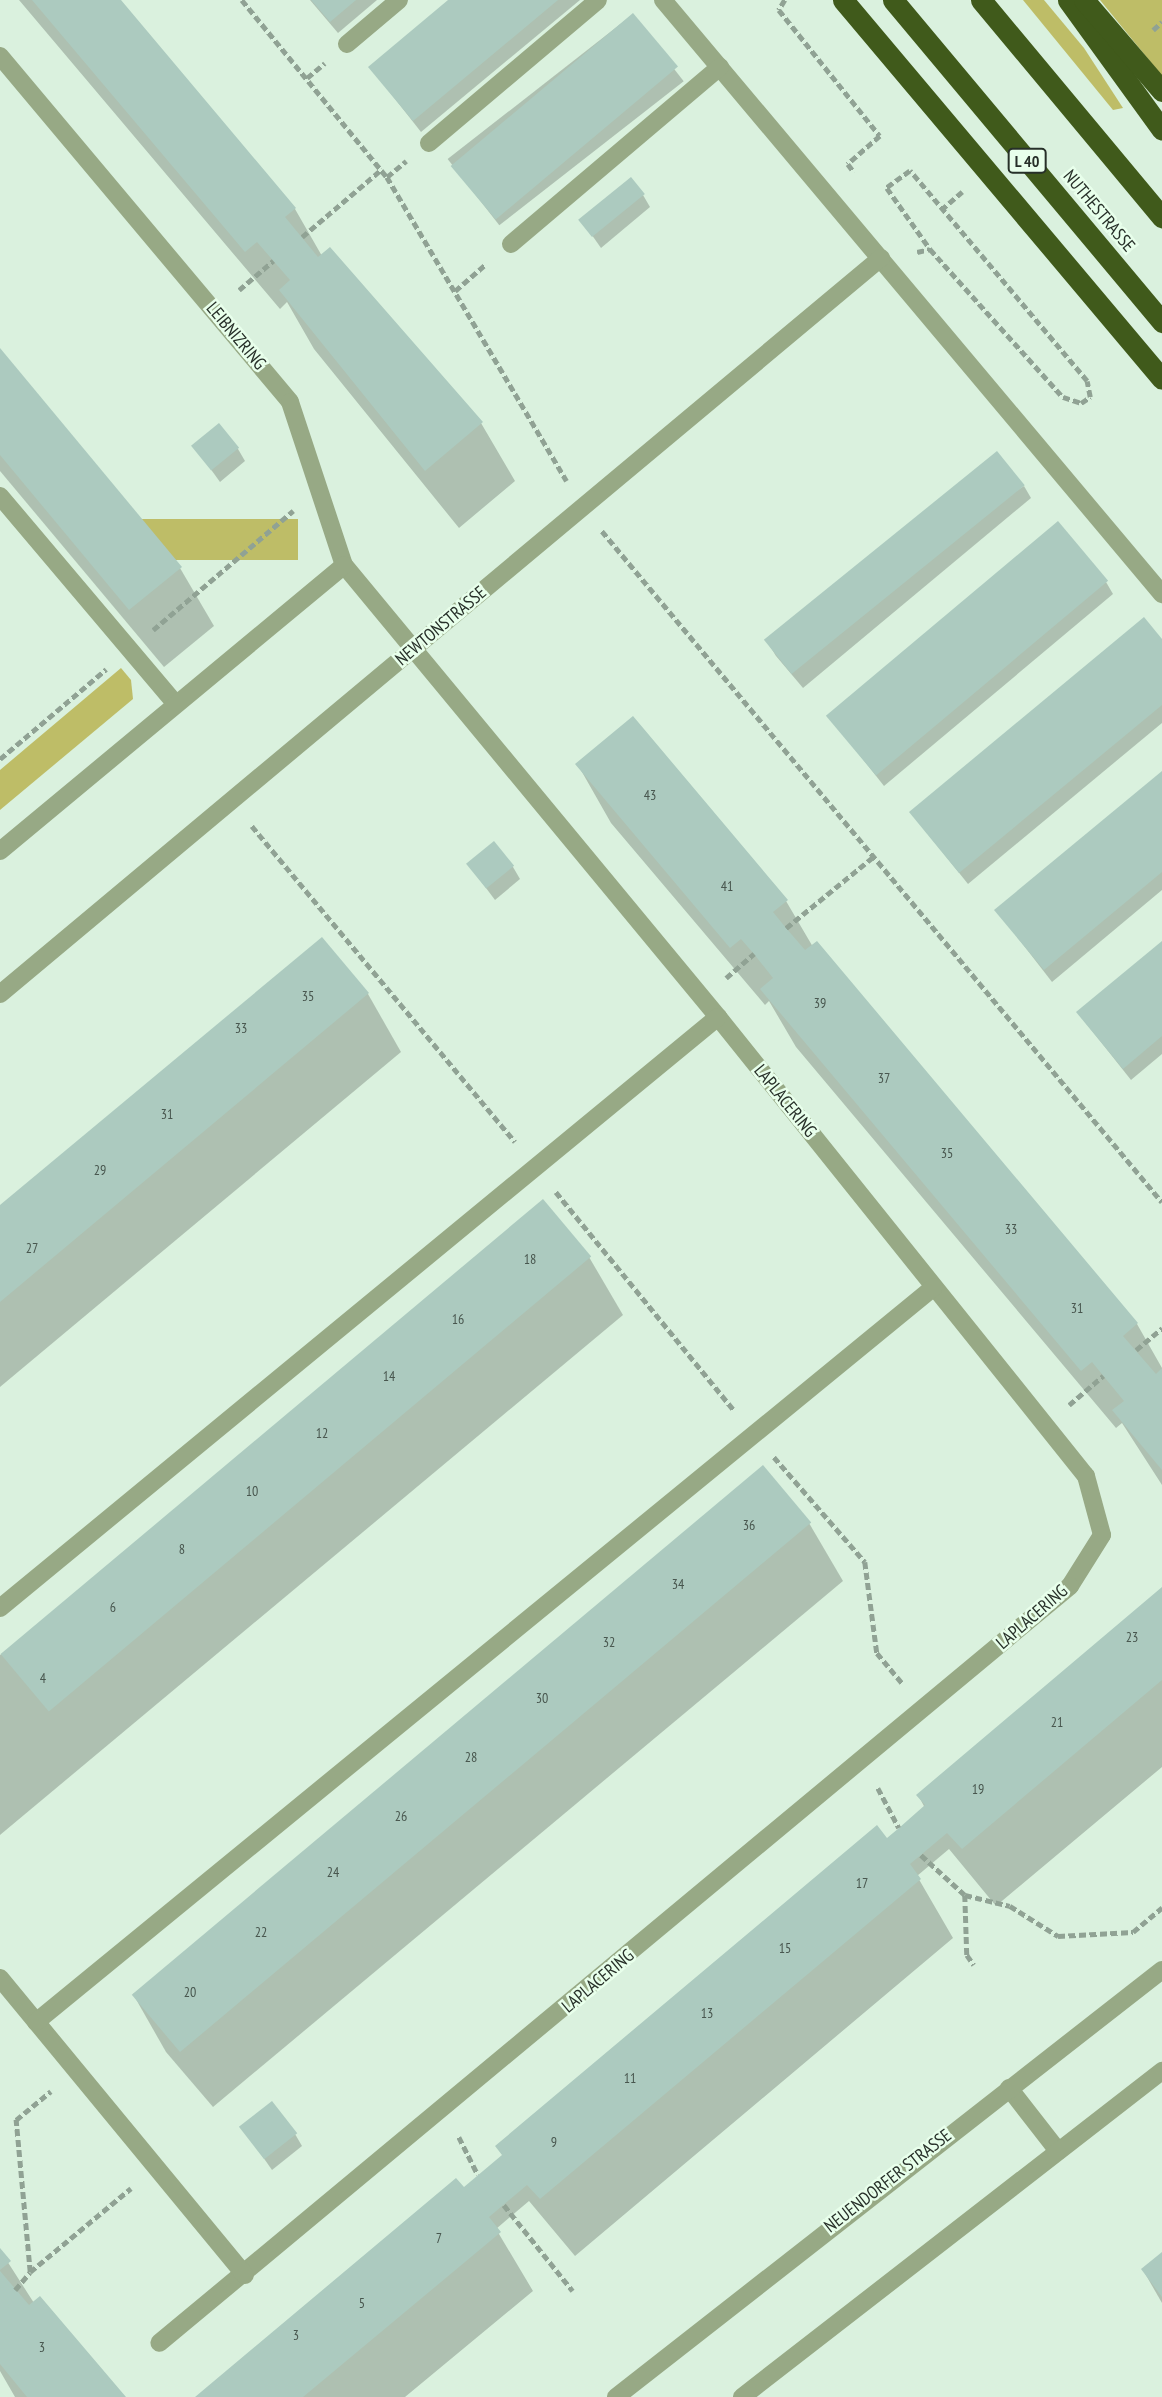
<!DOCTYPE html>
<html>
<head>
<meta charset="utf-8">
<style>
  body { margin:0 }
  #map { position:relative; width:1162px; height:2397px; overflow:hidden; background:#daf1de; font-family:"PT Sans Narrow",sans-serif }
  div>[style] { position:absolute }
  .green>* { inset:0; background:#bebd67; transform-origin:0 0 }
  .shadow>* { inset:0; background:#0003; transform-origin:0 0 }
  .building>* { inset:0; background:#accabf; transform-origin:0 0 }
  .path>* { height:4.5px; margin-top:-2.25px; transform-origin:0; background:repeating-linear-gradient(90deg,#90a294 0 7px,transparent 0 10.5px) }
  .minor>* { height:18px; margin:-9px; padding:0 9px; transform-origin:9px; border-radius:9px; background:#97a985 }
  .highway>* { height:21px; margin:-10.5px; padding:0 10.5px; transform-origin:10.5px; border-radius:10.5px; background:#405a1b }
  span { translate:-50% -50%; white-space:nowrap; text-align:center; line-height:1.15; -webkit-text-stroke:5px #e8ffeb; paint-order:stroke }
  .number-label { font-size:14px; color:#48564e }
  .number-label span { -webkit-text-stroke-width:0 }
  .shield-label span { padding:2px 5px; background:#e8ffeb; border:2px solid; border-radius:5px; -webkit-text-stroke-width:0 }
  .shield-label { font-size:16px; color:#273029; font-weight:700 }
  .street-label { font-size:18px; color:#273029 }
</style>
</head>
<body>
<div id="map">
  <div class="green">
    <i style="clip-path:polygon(1023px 0,1044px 0,1084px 48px,1123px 108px,1113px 110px)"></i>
    <i style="clip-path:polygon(1100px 0,1162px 0,1162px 76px)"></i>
    <i style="left:298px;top:519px;width:41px;height:204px;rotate:90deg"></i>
    <i style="clip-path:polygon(121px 668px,131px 680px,133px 699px,0 810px,0 770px)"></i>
  </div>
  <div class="shadow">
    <i style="clip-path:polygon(19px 0,119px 0,295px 209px,322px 256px,481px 423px,515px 481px,459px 528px,314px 349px,287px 302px,280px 309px)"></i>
    <i style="clip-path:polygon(310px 0,377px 0,338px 33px)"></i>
    <i style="clip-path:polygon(451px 0,580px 0,421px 132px,370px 67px)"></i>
    <i style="left:632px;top:15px;width:84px;height:234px;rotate:52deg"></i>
    <i style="clip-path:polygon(643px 195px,650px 207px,601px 248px,582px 221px)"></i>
    <i style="clip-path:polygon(0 351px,180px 568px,214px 626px,164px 667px,0 471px)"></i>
    <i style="clip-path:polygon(194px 446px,238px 449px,245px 461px,220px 482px)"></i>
    <i style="clip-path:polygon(1024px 486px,1031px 498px,803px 688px,776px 656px,768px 643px)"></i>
    <i style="clip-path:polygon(1106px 582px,1113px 594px,884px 786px,828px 715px)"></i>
    <i style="clip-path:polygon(1162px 642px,1162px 723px,968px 884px,911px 813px)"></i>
    <i style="clip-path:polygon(578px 765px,786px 901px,813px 947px,817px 943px,1137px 1324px,1162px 1368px,1162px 1485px,1122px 1423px,1116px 1428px,796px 1047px,769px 1001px,765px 1005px,611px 823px)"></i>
    <i style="clip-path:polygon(1162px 773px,1162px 890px,1052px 982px,997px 911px)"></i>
    <i style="clip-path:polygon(468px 864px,513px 867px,520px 879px,495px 900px)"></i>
    <i style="clip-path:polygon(321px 939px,368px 994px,401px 1052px,0 1387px,0 1208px)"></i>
    <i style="clip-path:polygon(1162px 943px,1162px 1054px,1131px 1080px,1078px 1013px)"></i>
    <i style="clip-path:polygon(589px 1257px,623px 1315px,0 1835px,0 1655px)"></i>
    <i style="clip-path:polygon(809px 1523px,843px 1581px,213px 2107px,166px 2052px,133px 1994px)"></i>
    <i style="clip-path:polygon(1162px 1590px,1162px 1767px,996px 1906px,949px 1849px,917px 1876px,953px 1938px,575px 2256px,529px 2201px,496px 2229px,533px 2291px,405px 2397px,197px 2397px,470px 2197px,925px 1808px,918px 1795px)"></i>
    <i style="clip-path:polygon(242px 2127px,295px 2134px,302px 2146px,272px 2170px)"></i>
    <i style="clip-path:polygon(0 2250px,34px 2303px,123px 2397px,15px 2397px,0 2371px)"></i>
    <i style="clip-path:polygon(1162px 2255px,1162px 2303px,1143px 2270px)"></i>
  </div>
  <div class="building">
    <i style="clip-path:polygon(32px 0,121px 0,296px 208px,285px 217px,318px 257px,330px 247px,483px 422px,425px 471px,279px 290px,290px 280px,257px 242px,245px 252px)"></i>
    <i style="clip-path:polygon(311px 0,356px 0,330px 22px)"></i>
    <i style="clip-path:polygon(448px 0,558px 0,413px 121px,368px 67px)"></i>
    <i style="left:633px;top:13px;width:70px;height:238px;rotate:50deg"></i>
    <i style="left:631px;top:177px;width:22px;height:68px;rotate:51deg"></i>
    <i style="clip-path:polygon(0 348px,182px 567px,129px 610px,0 455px)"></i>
    <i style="left:219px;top:423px;width:32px;height:36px;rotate:51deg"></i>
    <i style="left:997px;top:451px;width:44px;height:300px;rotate:51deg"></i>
    <i style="left:1058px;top:521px;width:78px;height:303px;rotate:50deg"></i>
    <i style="clip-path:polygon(1144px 617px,1162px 639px,1162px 705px,959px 873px,909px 812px)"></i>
    <i style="clip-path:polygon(633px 716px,788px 900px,773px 912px,786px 928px,805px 950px,817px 941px,1138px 1323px,1123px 1336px,1156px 1374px,1162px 1368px,1162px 1470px,1112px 1410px,1124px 1401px,1092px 1362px,1081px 1371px,760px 989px,773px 978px,754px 954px,741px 939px,730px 948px,575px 764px)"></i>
    <i style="clip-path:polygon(1162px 771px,1162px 872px,1044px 970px,994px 910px)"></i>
    <i style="left:494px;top:841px;width:32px;height:36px;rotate:51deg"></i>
    <i style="clip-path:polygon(322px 937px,369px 993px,0 1302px,0 1205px)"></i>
    <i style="clip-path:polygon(1162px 941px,1162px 1036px,1123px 1069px,1076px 1012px)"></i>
    <i style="left:543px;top:1199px;width:75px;height:708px;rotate:50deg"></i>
    <i style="left:763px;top:1465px;width:75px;height:824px;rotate:50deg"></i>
    <i style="clip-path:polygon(1162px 1587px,1162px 1680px,962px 1849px,947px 1833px,910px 1864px,921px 1879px,540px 2199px,527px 2185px,489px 2217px,501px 2232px,303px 2397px,195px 2397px,456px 2178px,464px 2187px,502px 2155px,495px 2146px,877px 1825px,887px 1838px,899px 1828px,925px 1805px,916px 1795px)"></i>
    <i style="left:272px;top:2101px;width:41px;height:42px;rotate:52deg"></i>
    <i style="clip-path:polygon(0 2248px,11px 2261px,0 2270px)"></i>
    <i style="clip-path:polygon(1162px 2252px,1162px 2297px,1141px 2269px)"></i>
    <i style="clip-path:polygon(0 2271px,29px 2305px,40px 2296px,126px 2397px,27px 2397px,0 2364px)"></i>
  </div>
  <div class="path">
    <i style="left:242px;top:0;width:229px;rotate:50.7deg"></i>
    <i style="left:387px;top:177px;width:353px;rotate:59.4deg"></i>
    <i style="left:785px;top:0;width:12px;rotate:121deg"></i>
    <i style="left:779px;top:10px;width:161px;rotate:51.3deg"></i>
    <i style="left:880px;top:136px;width:43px;rotate:138.8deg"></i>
    <i style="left:848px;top:164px;width:10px;rotate:53deg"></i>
    <i style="left:1153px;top:30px;width:12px;rotate:-42deg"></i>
    <i style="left:307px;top:78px;width:23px;rotate:-40deg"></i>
    <i style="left:387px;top:177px;width:25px;rotate:-40deg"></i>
    <i style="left:941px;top:210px;width:28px;rotate:-41deg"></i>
    <i style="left:302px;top:237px;width:105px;rotate:-40.4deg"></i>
    <i style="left:917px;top:252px;width:13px;rotate:-13deg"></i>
    <i style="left:930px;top:249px;width:199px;rotate:48.1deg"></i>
    <i style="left:1063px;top:397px;width:19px;rotate:18deg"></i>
    <i style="left:1081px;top:403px;width:11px;rotate:-34deg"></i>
    <i style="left:1090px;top:397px;width:16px;rotate:-101deg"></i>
    <i style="left:1087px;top:381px;width:275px;rotate:-130.1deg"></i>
    <i style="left:910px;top:171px;width:29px;rotate:144deg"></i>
    <i style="left:887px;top:188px;width:75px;rotate:54.8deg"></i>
    <i style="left:239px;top:290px;width:45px;rotate:-40.5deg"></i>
    <i style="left:455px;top:291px;width:41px;rotate:-41.1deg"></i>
    <i style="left:602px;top:531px;width:874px;rotate:50.15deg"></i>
    <i style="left:153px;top:630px;width:184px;rotate:-40.4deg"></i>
    <i style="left:0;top:759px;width:139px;rotate:-40.3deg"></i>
    <i style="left:252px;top:826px;width:411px;rotate:50.2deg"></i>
    <i style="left:786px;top:928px;width:112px;rotate:-39.2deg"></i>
    <i style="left:726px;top:978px;width:37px;rotate:-41deg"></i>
    <i style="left:556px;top:1192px;width:281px;rotate:50.8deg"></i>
    <i style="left:1136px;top:1350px;width:34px;rotate:-40deg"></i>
    <i style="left:1069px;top:1405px;width:45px;rotate:-40.5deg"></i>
    <i style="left:774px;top:1457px;width:139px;rotate:49.1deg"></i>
    <i style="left:865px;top:1562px;width:92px;rotate:82.5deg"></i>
    <i style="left:877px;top:1653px;width:40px;rotate:50deg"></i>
    <i style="left:878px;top:1788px;width:45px;rotate:62.3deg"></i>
    <i style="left:921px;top:1855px;width:59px;rotate:42.3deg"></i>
    <i style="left:965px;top:1895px;width:60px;rotate:88.1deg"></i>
    <i style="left:967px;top:1955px;width:12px;rotate:55deg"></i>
    <i style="left:965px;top:1895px;width:46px;rotate:13.7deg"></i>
    <i style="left:1010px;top:1906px;width:57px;rotate:32deg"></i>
    <i style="left:1058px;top:1936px;width:75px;rotate:-3.1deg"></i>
    <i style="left:1133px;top:1932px;width:38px;rotate:-40deg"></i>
    <i style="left:459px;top:2137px;width:42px;rotate:63.4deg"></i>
    <i style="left:504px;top:2205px;width:110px;rotate:51.3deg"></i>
    <i style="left:30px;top:2272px;width:153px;rotate:-95.3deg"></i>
    <i style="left:16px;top:2120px;width:45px;rotate:-39.6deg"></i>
    <i style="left:15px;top:2290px;width:23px;rotate:-50deg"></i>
    <i style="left:30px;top:2272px;width:131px;rotate:-39.7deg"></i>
  </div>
  <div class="minor">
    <i style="left:663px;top:0;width:776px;rotate:49.97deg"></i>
    <i style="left:347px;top:44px;width:68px;rotate:-40.2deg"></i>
    <i style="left:0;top:56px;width:451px;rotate:50deg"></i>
    <i style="left:290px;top:402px;width:172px;rotate:71.7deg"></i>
    <i style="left:344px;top:565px;width:587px;rotate:50.39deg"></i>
    <i style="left:718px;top:1017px;width:588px;rotate:51.28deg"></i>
    <i style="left:1086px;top:1476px;width:61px;rotate:74.8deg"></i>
    <i style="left:1102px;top:1535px;width:60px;rotate:122.1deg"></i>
    <i style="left:1070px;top:1586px;width:1184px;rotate:140.27deg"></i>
    <i style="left:429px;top:143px;width:221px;rotate:-40.2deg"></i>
    <i style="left:511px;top:244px;width:274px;rotate:-40.3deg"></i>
    <i style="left:0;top:496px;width:272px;rotate:49.8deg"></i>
    <i style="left:0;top:851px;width:447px;rotate:-39.7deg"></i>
    <i style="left:0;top:994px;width:1148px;rotate:-39.88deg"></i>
    <i style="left:0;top:1608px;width:930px;rotate:-39.46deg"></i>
    <i style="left:0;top:1978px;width:385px;rotate:50.5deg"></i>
    <i style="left:36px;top:2022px;width:1160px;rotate:-39.3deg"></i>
    <i style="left:1009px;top:2088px;width:80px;rotate:52.1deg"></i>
    <i style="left:616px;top:2397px;width:693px;rotate:-38.03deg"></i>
    <i style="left:742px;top:2397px;width:532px;rotate:-37.82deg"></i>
  </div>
  <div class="highway">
    <i style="left:843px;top:0;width:495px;rotate:49.9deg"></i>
    <i style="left:893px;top:0;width:420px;rotate:50.1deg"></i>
    <i style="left:981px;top:0;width:283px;rotate:50.2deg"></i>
    <i style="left:1068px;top:0;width:160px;rotate:54.1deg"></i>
    <i style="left:1084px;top:0;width:120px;rotate:49.4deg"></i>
  </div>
  <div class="number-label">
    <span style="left:650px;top:795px">43</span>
    <span style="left:727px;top:886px">41</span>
    <span style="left:308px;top:996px">35</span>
    <span style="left:820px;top:1003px">39</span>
    <span style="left:241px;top:1028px">33</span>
    <span style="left:884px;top:1078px">37</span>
    <span style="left:167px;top:1114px">31</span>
    <span style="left:947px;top:1153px">35</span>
    <span style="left:100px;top:1170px">29</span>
    <span style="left:1011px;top:1229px">33</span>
    <span style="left:32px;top:1248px">27</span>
    <span style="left:530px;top:1259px">18</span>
    <span style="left:1077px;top:1308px">31</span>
    <span style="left:458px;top:1319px">16</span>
    <span style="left:389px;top:1376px">14</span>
    <span style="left:322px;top:1433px">12</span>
    <span style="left:252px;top:1491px">10</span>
    <span style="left:749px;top:1525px">36</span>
    <span style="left:182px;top:1549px">8</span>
    <span style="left:678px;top:1584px">34</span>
    <span style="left:113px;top:1607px">6</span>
    <span style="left:1132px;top:1637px">23</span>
    <span style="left:609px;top:1642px">32</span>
    <span style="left:43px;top:1678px">4</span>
    <span style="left:542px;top:1698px">30</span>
    <span style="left:1057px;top:1722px">21</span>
    <span style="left:471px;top:1757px">28</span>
    <span style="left:978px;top:1789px">19</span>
    <span style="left:401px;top:1816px">26</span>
    <span style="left:333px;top:1872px">24</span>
    <span style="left:862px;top:1883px">17</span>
    <span style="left:261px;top:1932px">22</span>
    <span style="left:785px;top:1948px">15</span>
    <span style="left:190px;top:1992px">20</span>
    <span style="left:707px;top:2013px">13</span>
    <span style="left:630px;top:2078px">11</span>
    <span style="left:554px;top:2142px">9</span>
    <span style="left:439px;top:2238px">7</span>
    <span style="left:362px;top:2303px">5</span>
    <span style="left:296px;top:2335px">3</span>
    <span style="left:42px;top:2347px">3</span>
  </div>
  <div class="shield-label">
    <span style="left:1027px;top:161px">L 40</span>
  </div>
  <div class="street-label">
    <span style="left:1099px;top:211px;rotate:50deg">NUTHESTRASSE</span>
    <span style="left:236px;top:336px;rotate:50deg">LEIBNIZRING</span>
    <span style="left:441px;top:626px;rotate:-40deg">NEWTONSTRASSE</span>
    <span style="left:785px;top:1101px;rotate:51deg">LAPLACERING</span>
    <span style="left:1032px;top:1617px;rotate:-41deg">LAPLACERING</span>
    <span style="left:598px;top:1981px;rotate:-40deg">LAPLACERING</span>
    <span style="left:888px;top:2181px;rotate:-38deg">NEUENDORFER STRASSE</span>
  </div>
</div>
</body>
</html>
